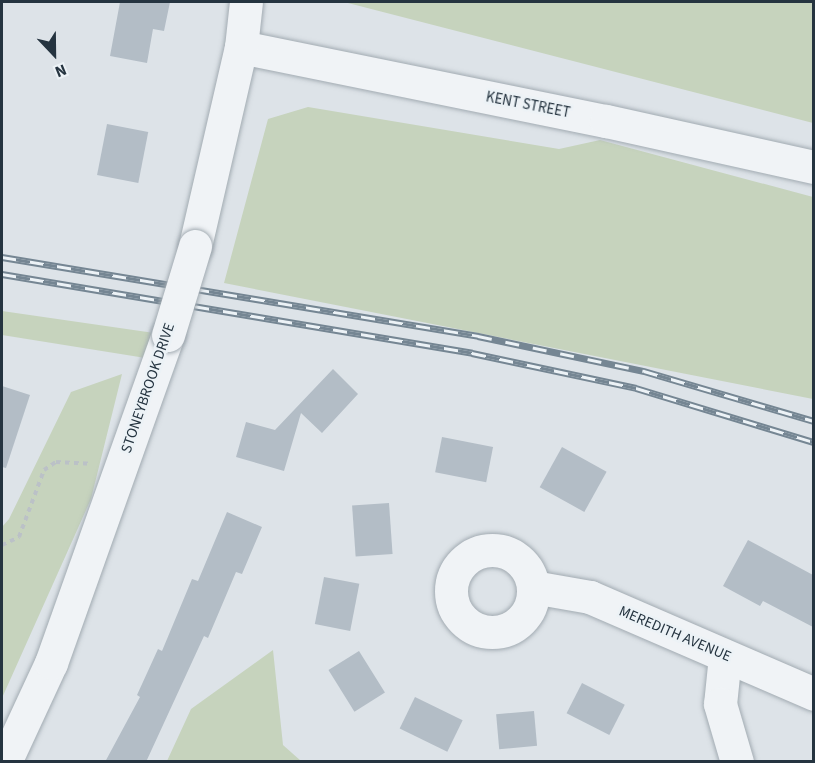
<!DOCTYPE html>
<html>
<head>
<meta charset="utf-8">
<style>
  body { margin:0 }
  #map { position:relative; width:815px; height:763px; overflow:hidden; background:#dde3e8; font-family:"Source Sans 3",sans-serif }
  div>[style] { position:absolute }
  .green>* { inset:0; background:#c6d3bd }
  .building>* { inset:0; background:#b3bdc6; transform-origin:0 0 }
  .path>* { height:4px; margin-top:-2px; transform-origin:0; background:repeating-linear-gradient(90deg,#bbc1c7 0 4.5px,transparent 0 9px) }
  .roads { filter:drop-shadow(0 0 2px #a2abb2) drop-shadow(0 0 2px #a2abb2) }
  .minor>* { height:33px; margin:-16.5px; padding:0 16.5px; transform-origin:16.5px; border-radius:16.5px; background:#f0f3f6 }
  .minor>.ring { margin:-16.5px; padding:0; box-sizing:content-box; background:none; border:33px solid #f0f3f6; border-radius:50% }
  .rail>* { height:7px; margin-top:-3.5px; transform-origin:0; background:repeating-linear-gradient(90deg,#ecf2f6 0 14px,#758693 0 28px); box-sizing:border-box; border-block:2px solid #758693 }
  .bridges { filter:drop-shadow(0 0 2px #a2abb2) drop-shadow(0 0 2px #a2abb2) }
  .minor-bridge>* { height:33px; margin:-16.5px; padding:0 16.5px; transform-origin:16.5px; border-radius:16.5px; background:#f0f3f6 }
  span { translate:-50% -50%; white-space:nowrap; text-align:center; line-height:1.15; -webkit-text-stroke:5px #ecf2f6; paint-order:stroke }
  .street-label { font-size:15px; color:#253440 }
  .frame { position:absolute; inset:0; border:3px solid #253440; pointer-events:none }
  .north { position:absolute; left:24px; top:24px; width:60px; height:60px; -webkit-text-stroke:4px #ecf2f6; paint-order:stroke; rotate:158deg; font-size:16px; font-weight:700; line-height:24px; text-align:center; color:#253440 }
  .north::after { content:''; display:block; margin:auto; width:21px; height:27px; background:#253440; clip-path:polygon(50% 0,100% 100%,50% 72%,0 100%) }
</style>
</head>
<body>
<div id="map">
  <div class="green">
    <i style="clip-path:polygon(344px 2px,813px 2px,813px 123px)"></i>
    <i style="clip-path:polygon(308px 107px,559px 149px,600px 140px,813px 197px,813px 399px,224px 283px,268px 119px)"></i>
    <i style="clip-path:polygon(2px 311px,168px 335px,158px 360px,2px 335px)"></i>
    <i style="clip-path:polygon(122px 374px,91px 499px,2px 698px,2px 527px,9px 519px,71px 392px)"></i>
    <i style="clip-path:polygon(273px 650px,283px 745px,301px 761px,167px 761px,191px 709px)"></i>
  </div>
  <div class="building">
    <i style="clip-path:polygon(120px 2px,170px 2px,164px 31px,153px 29px,147px 63px,110px 56px)"></i>
    <i style="left:107px;top:124px;width:42px;height:52px;rotate:11deg"></i>
    <i style="clip-path:polygon(333px 369px,358px 394px,322px 433px,301px 413px,284px 471px,236px 457px,246px 422px,275px 430px)"></i>
    <i style="clip-path:polygon(2px 386px,30px 395px,6px 468px,2px 467px)"></i>
    <i style="left:442px;top:437px;width:52px;height:36px;rotate:11deg"></i>
    <i style="left:562px;top:447px;width:51px;height:46px;rotate:29deg"></i>
    <i style="left:389px;top:503px;width:51px;height:37px;rotate:86deg"></i>
    <i style="clip-path:polygon(227px 512px,262px 527px,242px 574px,236px 572px,208px 638px,204px 636px,146px 762px,105px 762px,140px 697px,137px 695px,158px 649px,162px 651px,192px 579px,198px 581px)"></i>
    <i style="clip-path:polygon(748px 540px,813px 575px,813px 627px,763px 601px,760px 606px,723px 586px)"></i>
    <i style="left:324px;top:577px;width:36px;height:48px;rotate:11deg"></i>
    <i style="left:359px;top:651px;width:49px;height:36px;rotate:58deg"></i>
    <i style="left:582px;top:683px;width:48px;height:34px;rotate:27deg"></i>
    <i style="left:415px;top:697px;width:53px;height:35px;rotate:26deg"></i>
    <i style="left:534px;top:711px;width:35px;height:38px;rotate:85deg"></i>
  </div>
  <div class="path">
    <i style="left:2px;top:545px;width:19px;rotate:-25deg"></i>
    <i style="left:19px;top:537px;width:72px;rotate:-69.5deg"></i>
    <i style="left:44px;top:470px;width:14px;rotate:-34deg"></i>
    <i style="left:56px;top:462px;width:35px;rotate:3deg"></i>
  </div>
  <div class="roads">
    <div class="minor">
      <i style="left:241px;top:47px;width:372px;rotate:11.5deg"></i>
      <i style="left:606px;top:121px;width:213px;rotate:12.5deg"></i>
      <i style="left:195px;top:246px;width:204px;rotate:-77deg"></i>
      <i style="left:241px;top:47px;width:45px;rotate:-83.7deg"></i>
      <i class="ring" style="left:451px;top:550px;width:49px;height:49px"></i>
      <i style="left:533px;top:587px;width:58px;rotate:10deg"></i>
      <i style="left:590px;top:597px;width:244px;rotate:23.4deg"></i>
      <i style="left:725px;top:656px;width:48px;rotate:95.9deg"></i>
      <i style="left:720px;top:704px;width:60px;rotate:73.7deg"></i>
      <i style="left:5px;top:762px;width:109px;rotate:-65.1deg"></i>
      <i style="left:51px;top:663px;width:348px;rotate:-70.4deg"></i>
    </div>
  </div>
  <div class="rail">
    <i style="left:2px;top:257px;width:483px;rotate:9.4deg"></i>
    <i style="left:478px;top:336px;width:170px;rotate:11.9deg"></i>
    <i style="left:644px;top:371px;width:177px;rotate:16.4deg"></i>
    <i style="left:2px;top:274px;width:477px;rotate:9.5deg"></i>
    <i style="left:472px;top:353px;width:168px;rotate:12deg"></i>
    <i style="left:636px;top:388px;width:186px;rotate:16.9deg"></i>
  </div>
  <div class="bridges">
    <div class="minor-bridge">
      <i style="left:168px;top:335px;width:93px;rotate:-73.1deg"></i>
    </div>
  </div>
  <div class="street-label">
    <span style="left:528px;top:105px;rotate:11deg">KENT STREET</span>
    <span style="left:148px;top:388px;rotate:-71deg">STONEYBROOK DRIVE</span>
    <span style="left:675px;top:634px;rotate:23deg">MEREDITH AVENUE</span>
  </div>
  <div class="frame"></div>
  <div class="north">N</div>
</div>
</body>
</html>
